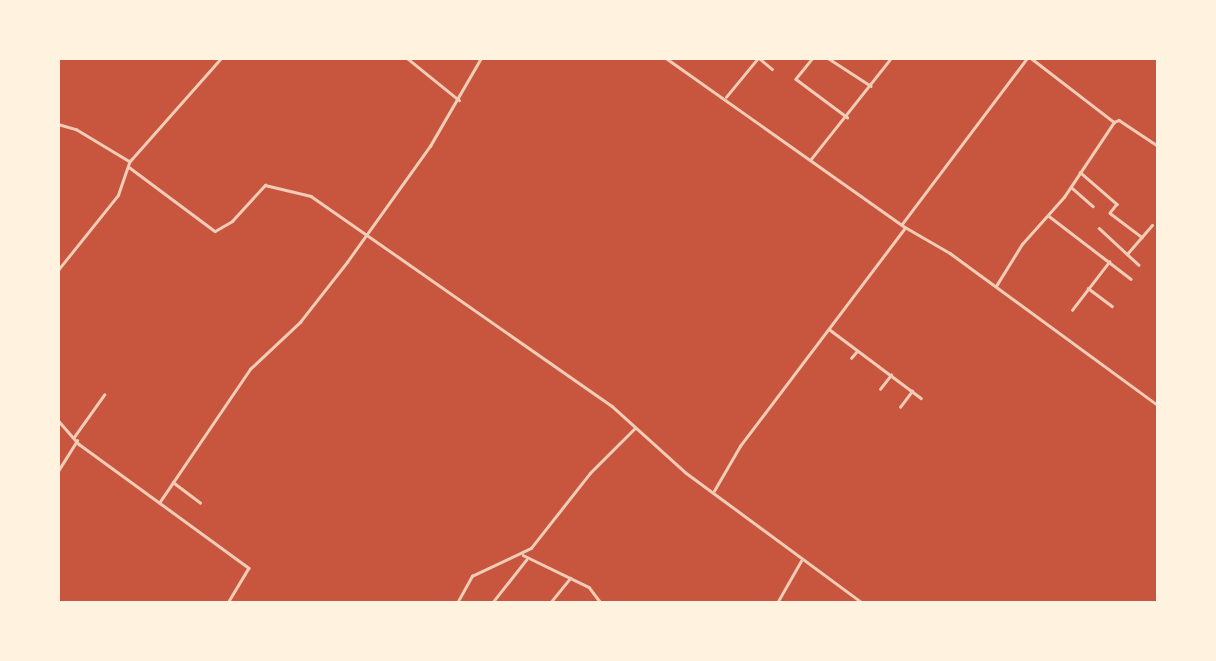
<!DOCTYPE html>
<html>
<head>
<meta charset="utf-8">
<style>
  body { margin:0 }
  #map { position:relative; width:1216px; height:661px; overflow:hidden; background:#c8553d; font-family:Rubik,sans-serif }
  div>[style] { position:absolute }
  .minor>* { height:2.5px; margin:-1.25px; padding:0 1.25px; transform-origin:1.25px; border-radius:1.25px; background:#f1ccb7 }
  span { translate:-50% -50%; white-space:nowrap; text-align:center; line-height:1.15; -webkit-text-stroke:5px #fff3e0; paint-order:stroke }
  .frame { position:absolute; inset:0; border:60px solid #fff3e0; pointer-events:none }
</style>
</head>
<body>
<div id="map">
  <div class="minor">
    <i style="left:407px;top:58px;width:67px;rotate:38.9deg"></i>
    <i style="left:666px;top:58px;width:293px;rotate:35.3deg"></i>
    <i style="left:905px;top:227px;width:52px;rotate:30deg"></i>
    <i style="left:950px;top:253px;width:258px;rotate:36.2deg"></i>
    <i style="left:759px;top:58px;width:17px;rotate:40deg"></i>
    <i style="left:813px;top:58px;width:27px;rotate:129deg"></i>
    <i style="left:796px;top:79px;width:64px;rotate:36.7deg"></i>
    <i style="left:828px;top:58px;width:51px;rotate:33.1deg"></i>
    <i style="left:1031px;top:58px;width:105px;rotate:37.6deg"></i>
    <i style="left:726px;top:97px;width:50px;rotate:-50.6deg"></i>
    <i style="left:58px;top:124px;width:19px;rotate:16deg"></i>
    <i style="left:76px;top:129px;width:62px;rotate:31.1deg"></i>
    <i style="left:811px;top:159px;width:129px;rotate:-51.6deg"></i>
    <i style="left:129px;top:167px;width:107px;rotate:36.7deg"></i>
    <i style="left:215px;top:231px;width:20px;rotate:-30deg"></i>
    <i style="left:232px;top:221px;width:49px;rotate:-47.5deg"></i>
    <i style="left:265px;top:185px;width:47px;rotate:13.4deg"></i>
    <i style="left:311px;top:196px;width:367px;rotate:34.9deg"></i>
    <i style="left:612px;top:406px;width:98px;rotate:42.1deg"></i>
    <i style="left:685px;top:472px;width:221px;rotate:36.4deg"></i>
    <i style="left:1080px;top:172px;width:49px;rotate:40.9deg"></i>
    <i style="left:1117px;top:204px;width:11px;rotate:128deg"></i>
    <i style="left:1110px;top:213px;width:40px;rotate:37deg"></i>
    <i style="left:1071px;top:187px;width:29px;rotate:41deg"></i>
    <i style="left:1049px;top:216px;width:103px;rotate:37.5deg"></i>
    <i style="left:902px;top:224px;width:208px;rotate:-53deg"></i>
    <i style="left:1099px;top:228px;width:54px;rotate:42.8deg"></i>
    <i style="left:1127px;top:254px;width:38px;rotate:-49deg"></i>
    <i style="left:58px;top:270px;width:96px;rotate:-51.3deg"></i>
    <i style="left:118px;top:195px;width:36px;rotate:-71deg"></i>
    <i style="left:130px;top:161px;width:137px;rotate:-48.5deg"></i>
    <i style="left:996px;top:286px;width:49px;rotate:-58.2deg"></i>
    <i style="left:1022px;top:244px;width:63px;rotate:-48.2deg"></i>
    <i style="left:1064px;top:197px;width:90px;rotate:-56.3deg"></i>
    <i style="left:1114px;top:122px;width:5px;rotate:-22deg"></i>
    <i style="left:1119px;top:120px;width:47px;rotate:33.7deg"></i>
    <i style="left:1088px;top:288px;width:30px;rotate:37deg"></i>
    <i style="left:1072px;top:310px;width:61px;rotate:-52.4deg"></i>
    <i style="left:829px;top:329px;width:115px;rotate:36.9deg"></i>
    <i style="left:851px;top:358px;width:9px;rotate:-49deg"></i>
    <i style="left:880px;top:389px;width:18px;rotate:-52deg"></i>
    <i style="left:900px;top:407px;width:20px;rotate:-53deg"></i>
    <i style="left:58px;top:420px;width:32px;rotate:49deg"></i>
    <i style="left:79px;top:444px;width:210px;rotate:36.1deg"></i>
    <i style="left:249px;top:568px;width:41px;rotate:121deg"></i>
    <i style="left:74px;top:437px;width:52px;rotate:-54.5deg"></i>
    <i style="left:58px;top:471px;width:36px;rotate:-58deg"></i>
    <i style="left:173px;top:482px;width:34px;rotate:37deg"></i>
    <i style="left:714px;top:491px;width:52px;rotate:-60deg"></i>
    <i style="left:740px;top:446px;width:273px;rotate:-52.9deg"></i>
    <i style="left:159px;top:503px;width:162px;rotate:-55.8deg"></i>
    <i style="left:250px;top:369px;width:69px;rotate:-43.2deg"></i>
    <i style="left:300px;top:322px;width:76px;rotate:-51.9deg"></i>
    <i style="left:347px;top:262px;width:143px;rotate:-54.4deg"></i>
    <i style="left:430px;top:146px;width:102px;rotate:-59.9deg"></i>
    <i style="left:523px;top:555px;width:73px;rotate:25.9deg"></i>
    <i style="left:589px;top:587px;width:20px;rotate:53deg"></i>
    <i style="left:457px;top:603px;width:31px;rotate:-61deg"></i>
    <i style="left:472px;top:576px;width:65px;rotate:-25.4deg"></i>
    <i style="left:531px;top:548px;width:95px;rotate:-51.8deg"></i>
    <i style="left:590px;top:473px;width:62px;rotate:-45deg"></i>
    <i style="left:492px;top:603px;width:55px;rotate:-51.7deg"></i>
    <i style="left:550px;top:603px;width:32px;rotate:-51deg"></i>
    <i style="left:777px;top:603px;width:48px;rotate:-60.3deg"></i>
  </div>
  <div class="frame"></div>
</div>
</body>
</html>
